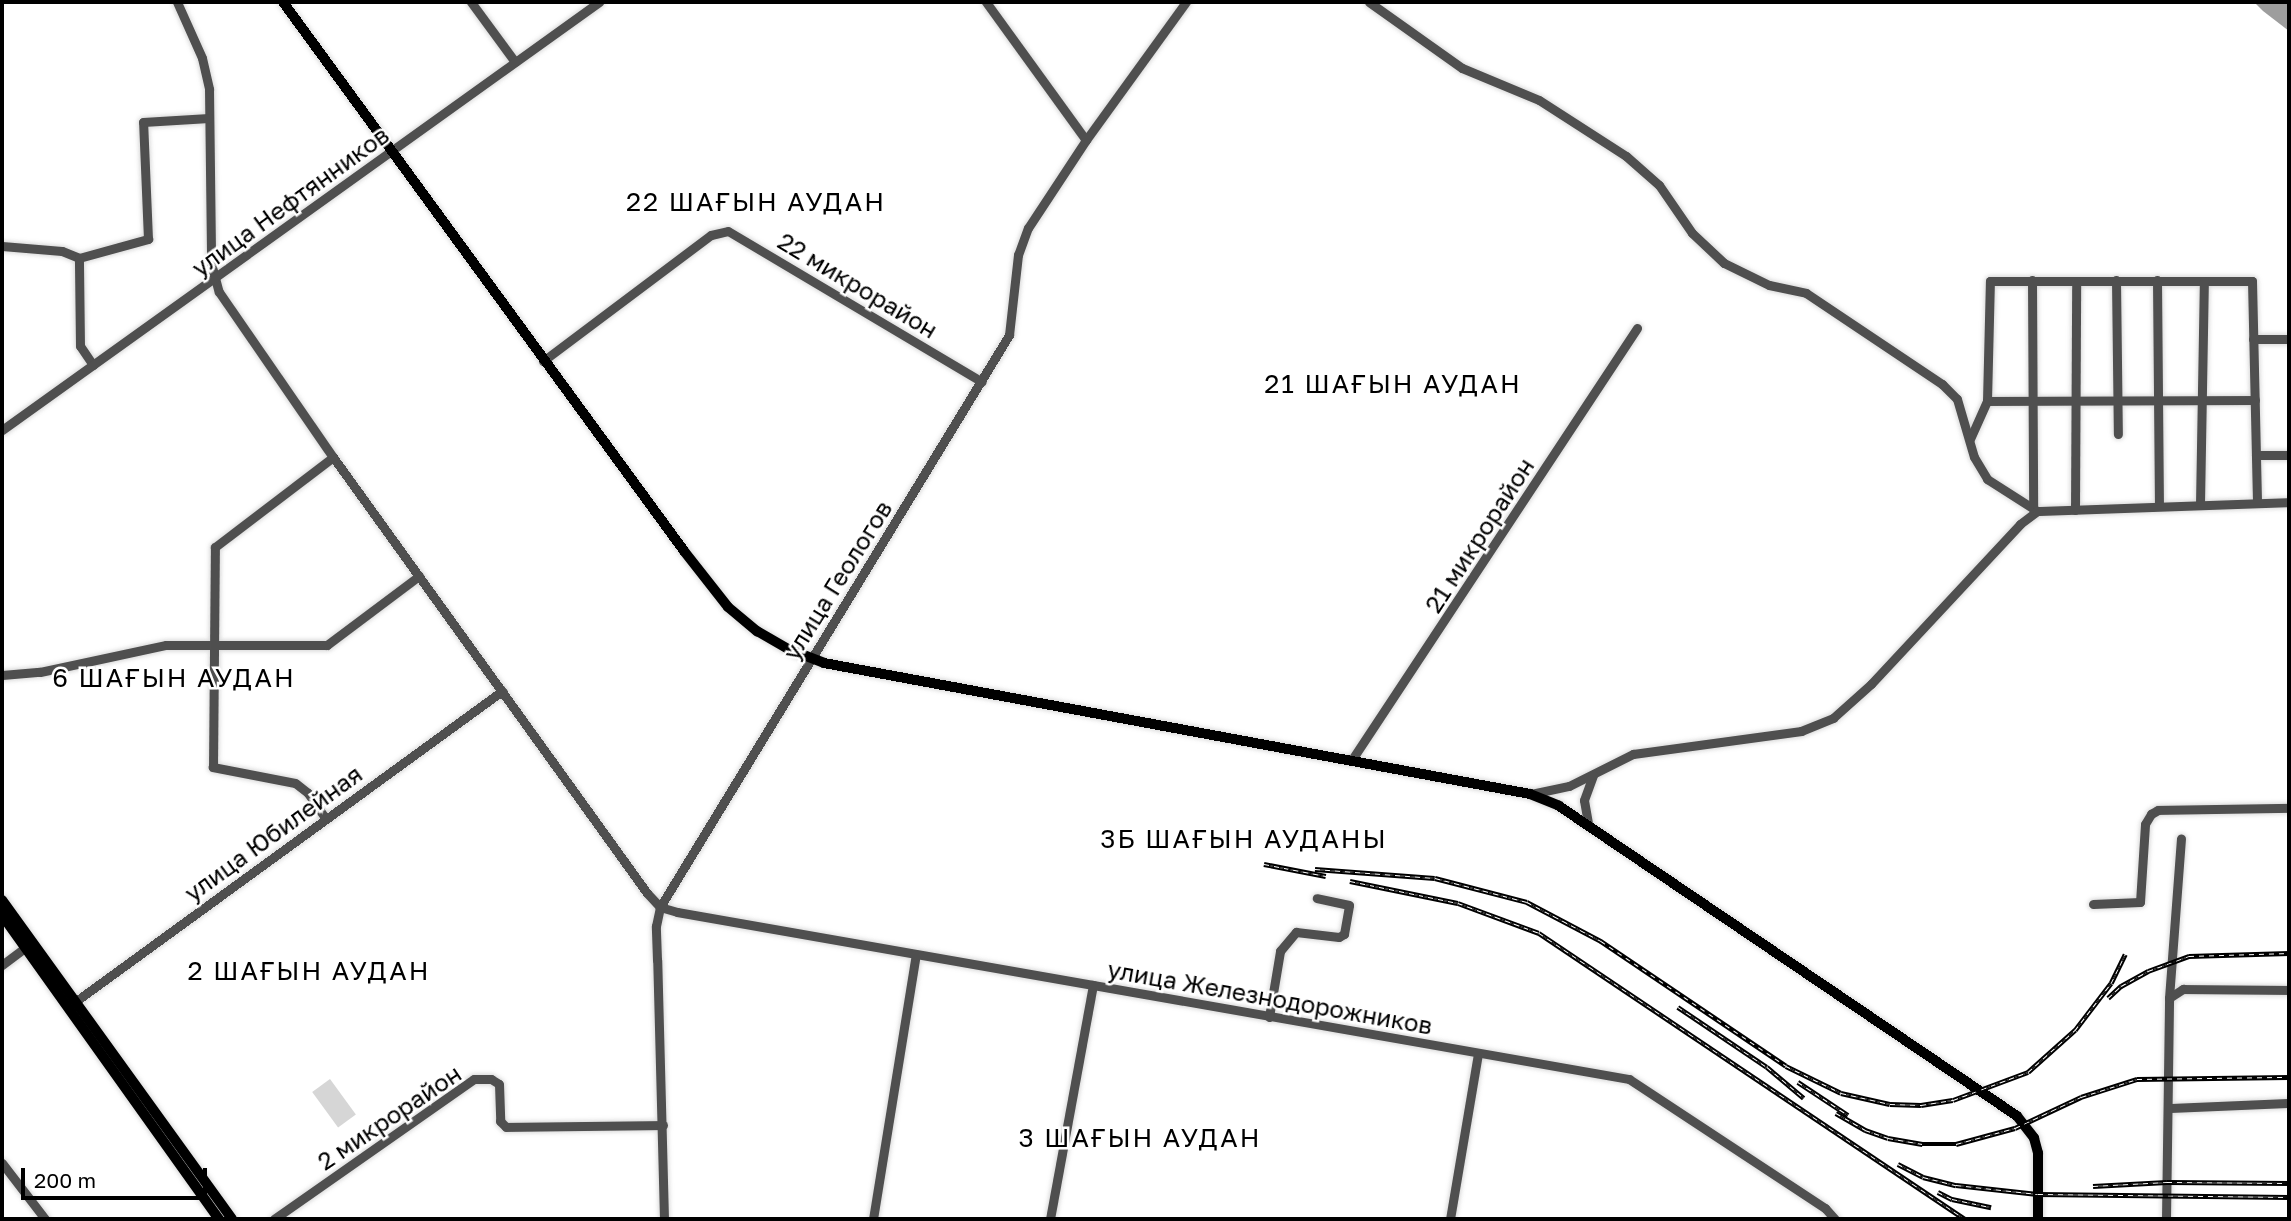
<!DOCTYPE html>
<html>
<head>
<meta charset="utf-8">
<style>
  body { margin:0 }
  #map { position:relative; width:2291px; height:1221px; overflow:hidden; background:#fff; font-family:"Golos Text",sans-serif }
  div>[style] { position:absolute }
  .green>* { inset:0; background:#d6d6d6; transform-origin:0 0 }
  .water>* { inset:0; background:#9d9d9d }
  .roads { filter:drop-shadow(0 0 2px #dbdbdb) drop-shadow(0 0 2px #dbdbdb) }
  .minor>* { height:9px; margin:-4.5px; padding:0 4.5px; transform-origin:4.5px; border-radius:4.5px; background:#4f4f4f }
  .major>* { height:10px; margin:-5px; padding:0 5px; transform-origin:5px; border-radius:5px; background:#000 }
  .rail>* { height:4.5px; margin-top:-2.25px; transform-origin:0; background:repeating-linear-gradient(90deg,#fff 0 5px,#000 0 10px); box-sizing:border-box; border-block:2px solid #000 }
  span { translate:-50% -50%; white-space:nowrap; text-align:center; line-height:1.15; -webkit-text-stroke:5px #fff; paint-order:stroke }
  .street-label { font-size:24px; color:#000 }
  .neighbourhood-label { font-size:26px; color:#000; letter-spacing:2px }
  .frame { position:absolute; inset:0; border:4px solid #000; pointer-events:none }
  .scale { position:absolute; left:21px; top:1168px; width:186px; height:32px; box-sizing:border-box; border:4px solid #000; border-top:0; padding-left:9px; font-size:21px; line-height:24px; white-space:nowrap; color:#000; -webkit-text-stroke:5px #fff; paint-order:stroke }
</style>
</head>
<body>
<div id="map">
  <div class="green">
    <i style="left:330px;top:1079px;width:44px;height:22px;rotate:54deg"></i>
  </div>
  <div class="water">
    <i style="clip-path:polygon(2254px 2px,2289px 2px,2289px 31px,2263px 11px)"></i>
  </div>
  <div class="roads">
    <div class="minor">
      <i style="left:177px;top:2px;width:61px;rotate:65.9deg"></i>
      <i style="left:202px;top:58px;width:32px;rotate:77deg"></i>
      <i style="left:209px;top:89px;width:174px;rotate:89.3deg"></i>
      <i style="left:211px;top:263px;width:30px;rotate:75deg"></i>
      <i style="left:219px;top:292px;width:201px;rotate:55.4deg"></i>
      <i style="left:333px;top:457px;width:537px;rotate:54.24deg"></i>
      <i style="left:647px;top:893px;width:19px;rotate:47deg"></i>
      <i style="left:660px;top:907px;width:18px;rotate:16deg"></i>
      <i style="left:677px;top:912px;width:967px;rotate:9.95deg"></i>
      <i style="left:1629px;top:1079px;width:235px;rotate:33.4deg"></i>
      <i style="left:1825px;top:1208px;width:15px;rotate:48deg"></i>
      <i style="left:471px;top:2px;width:74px;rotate:53.7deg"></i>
      <i style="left:986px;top:2px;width:170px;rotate:54.1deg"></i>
      <i style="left:1369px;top:2px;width:114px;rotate:35.4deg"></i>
      <i style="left:1462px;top:68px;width:83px;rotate:22.6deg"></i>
      <i style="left:1539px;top:100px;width:103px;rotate:32.8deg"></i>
      <i style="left:1626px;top:156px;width:44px;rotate:41.3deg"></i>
      <i style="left:1659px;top:185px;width:58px;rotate:55.5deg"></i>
      <i style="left:1692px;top:233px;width:44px;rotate:43.2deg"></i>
      <i style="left:1724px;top:263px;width:50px;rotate:26.1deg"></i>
      <i style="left:1769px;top:285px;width:38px;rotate:12deg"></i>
      <i style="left:1806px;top:293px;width:164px;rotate:33.8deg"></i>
      <i style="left:1942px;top:384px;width:21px;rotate:45deg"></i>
      <i style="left:1957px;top:399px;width:60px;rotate:73.7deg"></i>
      <i style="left:1974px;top:457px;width:26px;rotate:59deg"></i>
      <i style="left:1987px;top:479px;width:59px;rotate:32.6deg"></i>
      <i style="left:2px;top:246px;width:60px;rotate:4.8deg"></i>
      <i style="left:62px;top:251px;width:18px;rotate:22deg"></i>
      <i style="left:2032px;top:280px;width:229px;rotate:89.7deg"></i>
      <i style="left:2116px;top:280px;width:154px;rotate:89.3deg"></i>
      <i style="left:2157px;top:280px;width:226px;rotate:89.5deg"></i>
      <i style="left:2253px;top:339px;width:36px"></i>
      <i style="left:543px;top:361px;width:210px;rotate:-36.9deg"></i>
      <i style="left:711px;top:235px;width:17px;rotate:-13deg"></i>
      <i style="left:728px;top:231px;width:295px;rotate:30.7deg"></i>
      <i style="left:93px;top:365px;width:23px;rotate:-124deg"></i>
      <i style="left:80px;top:346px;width:88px;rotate:-90.7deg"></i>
      <i style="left:79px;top:258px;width:72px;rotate:-15.4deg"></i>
      <i style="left:148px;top:239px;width:117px;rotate:-92.4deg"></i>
      <i style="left:143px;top:122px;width:66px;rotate:-3.5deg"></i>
      <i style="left:1987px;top:401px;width:268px;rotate:-0.2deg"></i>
      <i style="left:2px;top:430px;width:735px;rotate:-35.64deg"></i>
      <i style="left:1970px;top:439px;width:42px;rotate:-65.9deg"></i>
      <i style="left:1987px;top:401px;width:120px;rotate:-88.6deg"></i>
      <i style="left:1990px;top:281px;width:262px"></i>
      <i style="left:2252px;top:281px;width:221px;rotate:88.7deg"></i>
      <i style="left:2256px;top:455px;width:33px"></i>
      <i style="left:2200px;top:504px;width:223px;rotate:-89deg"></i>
      <i style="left:2075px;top:510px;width:229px;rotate:-89.7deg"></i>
      <i style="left:2px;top:675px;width:38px;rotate:-5deg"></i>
      <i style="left:40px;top:672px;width:129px;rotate:-12.1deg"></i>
      <i style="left:166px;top:645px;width:161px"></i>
      <i style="left:327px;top:645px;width:115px;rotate:-36.9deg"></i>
      <i style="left:1351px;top:761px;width:519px;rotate:-56.55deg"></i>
      <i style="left:1531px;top:794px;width:39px;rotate:-12deg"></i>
      <i style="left:1569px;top:786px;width:72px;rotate:-26.6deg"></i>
      <i style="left:1633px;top:754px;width:170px;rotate:-7.8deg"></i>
      <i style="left:1801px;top:731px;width:35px;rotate:-22deg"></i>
      <i style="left:1833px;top:718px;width:51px;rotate:-41.8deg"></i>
      <i style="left:1871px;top:684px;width:219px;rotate:-47deg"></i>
      <i style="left:2020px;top:524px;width:21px;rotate:-37deg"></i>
      <i style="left:2037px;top:511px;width:252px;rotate:-2deg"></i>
      <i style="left:326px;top:819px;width:32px;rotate:-125deg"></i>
      <i style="left:308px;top:793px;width:16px;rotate:-142deg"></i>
      <i style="left:295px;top:783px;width:84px;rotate:-169deg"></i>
      <i style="left:213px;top:767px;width:220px;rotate:-89.5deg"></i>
      <i style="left:215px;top:547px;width:148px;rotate:-37.3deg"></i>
      <i style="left:1588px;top:823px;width:23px;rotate:-100deg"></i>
      <i style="left:1584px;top:800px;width:27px;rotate:-70deg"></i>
      <i style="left:2093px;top:904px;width:47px;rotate:-2.4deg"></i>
      <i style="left:2140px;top:902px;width:78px;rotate:-86.3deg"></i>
      <i style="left:2145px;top:824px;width:12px;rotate:-59deg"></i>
      <i style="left:2151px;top:814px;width:8px;rotate:-30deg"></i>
      <i style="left:2158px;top:810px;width:131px;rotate:-0.9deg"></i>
      <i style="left:2px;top:965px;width:34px;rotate:-37deg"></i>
      <i style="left:2169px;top:998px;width:160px;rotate:-85.7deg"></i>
      <i style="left:72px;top:1004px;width:532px;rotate:-36.05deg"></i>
      <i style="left:1269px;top:1017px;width:67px;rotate:-80.5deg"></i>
      <i style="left:1280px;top:951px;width:25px;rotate:-50deg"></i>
      <i style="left:1296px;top:932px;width:43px;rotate:6.6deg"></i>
      <i style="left:1339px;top:937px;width:6px;rotate:-31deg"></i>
      <i style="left:1344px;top:934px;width:29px;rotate:-80deg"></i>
      <i style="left:1349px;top:905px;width:33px;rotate:-168deg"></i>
      <i style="left:2169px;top:1108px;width:120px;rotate:-2.4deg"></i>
      <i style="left:2px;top:1163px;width:71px;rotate:52.5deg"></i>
      <i style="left:274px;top:1219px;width:244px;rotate:-35deg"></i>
      <i style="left:474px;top:1079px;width:17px"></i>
      <i style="left:491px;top:1079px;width:9px;rotate:32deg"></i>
      <i style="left:499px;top:1084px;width:37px;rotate:88deg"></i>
      <i style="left:500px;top:1121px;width:8px;rotate:45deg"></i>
      <i style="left:506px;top:1127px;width:157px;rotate:-0.7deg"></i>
      <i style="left:664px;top:1219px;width:259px;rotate:-91.5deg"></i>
      <i style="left:657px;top:960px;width:34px;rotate:-92deg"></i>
      <i style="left:656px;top:926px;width:19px;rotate:-78deg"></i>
      <i style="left:660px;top:907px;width:670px;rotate:-58.61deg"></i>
      <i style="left:1009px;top:335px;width:81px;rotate:-83.6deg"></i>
      <i style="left:1018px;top:255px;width:29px;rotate:-70deg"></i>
      <i style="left:1028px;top:228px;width:105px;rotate:-56.6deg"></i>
      <i style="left:1086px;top:140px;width:170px;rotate:-54.1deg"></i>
      <i style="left:873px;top:1219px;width:268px;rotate:-80.8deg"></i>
      <i style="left:1050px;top:1219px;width:238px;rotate:-79.6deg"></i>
      <i style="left:1450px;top:1219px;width:168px;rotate:-80.4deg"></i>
      <i style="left:2166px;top:1219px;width:221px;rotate:-89.2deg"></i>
      <i style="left:2169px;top:998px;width:17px;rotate:-33deg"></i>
      <i style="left:2183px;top:989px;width:106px;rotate:0.5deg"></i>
    </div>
    <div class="major">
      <i style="left:283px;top:2px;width:680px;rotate:53.85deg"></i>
      <i style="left:684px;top:551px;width:71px;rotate:51.8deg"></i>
      <i style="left:728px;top:607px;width:38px;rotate:40deg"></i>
      <i style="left:757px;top:631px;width:36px;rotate:30deg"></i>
      <i style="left:788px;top:649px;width:39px;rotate:21deg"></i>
      <i style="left:824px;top:663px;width:718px;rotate:10.51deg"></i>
      <i style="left:1530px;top:794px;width:31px;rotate:22deg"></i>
      <i style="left:1559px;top:806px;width:553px;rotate:34.09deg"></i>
      <i style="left:2017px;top:1116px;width:28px;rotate:52deg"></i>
      <i style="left:2034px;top:1138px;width:16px;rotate:75deg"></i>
      <i style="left:2038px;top:1153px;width:66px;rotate:90deg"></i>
      <i style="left:2px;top:900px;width:393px;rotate:54.2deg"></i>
      <i style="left:2px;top:915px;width:374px;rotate:54.5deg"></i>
    </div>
  </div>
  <div class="rail">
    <i style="left:1264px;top:864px;width:63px;rotate:11deg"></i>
    <i style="left:1315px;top:869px;width:120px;rotate:4.3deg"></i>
    <i style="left:1435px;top:878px;width:95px;rotate:14.6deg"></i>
    <i style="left:1527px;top:902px;width:84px;rotate:27.8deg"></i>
    <i style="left:1601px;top:941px;width:223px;rotate:34deg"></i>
    <i style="left:1786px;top:1066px;width:61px;rotate:26.1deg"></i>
    <i style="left:1841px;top:1093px;width:50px;rotate:12.7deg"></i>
    <i style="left:1890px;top:1104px;width:31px;rotate:2deg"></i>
    <i style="left:1921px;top:1105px;width:32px;rotate:-9deg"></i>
    <i style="left:1953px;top:1100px;width:80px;rotate:-20.5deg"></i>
    <i style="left:2028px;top:1072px;width:63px;rotate:-41.8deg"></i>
    <i style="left:2075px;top:1030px;width:59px;rotate:-52.5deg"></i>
    <i style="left:2111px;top:983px;width:32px;rotate:-64deg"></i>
    <i style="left:1350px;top:881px;width:110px;rotate:11.5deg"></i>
    <i style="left:1458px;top:903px;width:86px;rotate:20.3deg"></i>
    <i style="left:1539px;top:933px;width:513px;rotate:33.88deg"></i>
    <i style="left:2108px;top:998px;width:18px;rotate:-43deg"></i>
    <i style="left:2121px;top:986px;width:31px;rotate:-29deg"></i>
    <i style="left:2148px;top:971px;width:44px;rotate:-20.1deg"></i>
    <i style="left:2189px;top:956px;width:100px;rotate:-1.7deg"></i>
    <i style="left:1678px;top:1007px;width:107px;rotate:34deg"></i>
    <i style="left:1767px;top:1067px;width:48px;rotate:40deg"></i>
    <i style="left:1798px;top:1082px;width:60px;rotate:33.4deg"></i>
    <i style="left:1836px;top:1113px;width:34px;rotate:30deg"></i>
    <i style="left:1865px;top:1130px;width:24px;rotate:19deg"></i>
    <i style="left:1888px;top:1138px;width:35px;rotate:10deg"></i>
    <i style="left:1922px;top:1144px;width:34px"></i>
    <i style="left:1956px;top:1144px;width:61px;rotate:-15.2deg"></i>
    <i style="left:2015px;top:1128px;width:73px;rotate:-25.2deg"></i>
    <i style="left:2081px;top:1097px;width:59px;rotate:-17.8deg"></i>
    <i style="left:2137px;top:1079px;width:152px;rotate:-0.8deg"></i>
    <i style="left:1898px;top:1164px;width:28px;rotate:27deg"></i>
    <i style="left:1923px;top:1177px;width:34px;rotate:14deg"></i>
    <i style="left:1956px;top:1185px;width:82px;rotate:6.3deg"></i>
    <i style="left:2038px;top:1194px;width:251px;rotate:0.7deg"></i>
    <i style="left:2093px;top:1186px;width:74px;rotate:-3.1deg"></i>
    <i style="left:2167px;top:1182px;width:122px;rotate:0.5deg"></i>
    <i style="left:1938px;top:1192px;width:16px;rotate:27deg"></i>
    <i style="left:1952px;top:1199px;width:40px;rotate:12deg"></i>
  </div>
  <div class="street-label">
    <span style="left:290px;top:201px;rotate:-36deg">улица Нефтянников</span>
    <span style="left:858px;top:285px;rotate:31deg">22 микрорайон</span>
    <span style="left:1479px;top:535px;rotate:-57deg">21 микрорайон</span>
    <span style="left:837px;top:580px;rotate:-58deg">улица Геологов</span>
    <span style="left:273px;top:833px;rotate:-36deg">улица Юбилейная</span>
    <span style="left:1270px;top:997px;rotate:10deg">улица Железнодорожников</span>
    <span style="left:389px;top:1117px;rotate:-34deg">2 микрорайон</span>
  </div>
  <div class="neighbourhood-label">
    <span style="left:756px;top:202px">22 ШАҒЫН АУДАН</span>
    <span style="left:1393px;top:384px">21 ШАҒЫН АУДАН</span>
    <span style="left:174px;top:678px">6 ШАҒЫН АУДАН</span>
    <span style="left:1244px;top:839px">3Б ШАҒЫН АУДАНЫ</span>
    <span style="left:309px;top:971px">2 ШАҒЫН АУДАН</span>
    <span style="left:1140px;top:1138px">3 ШАҒЫН АУДАН</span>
  </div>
  <div class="frame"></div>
  <div class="scale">200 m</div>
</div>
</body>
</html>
